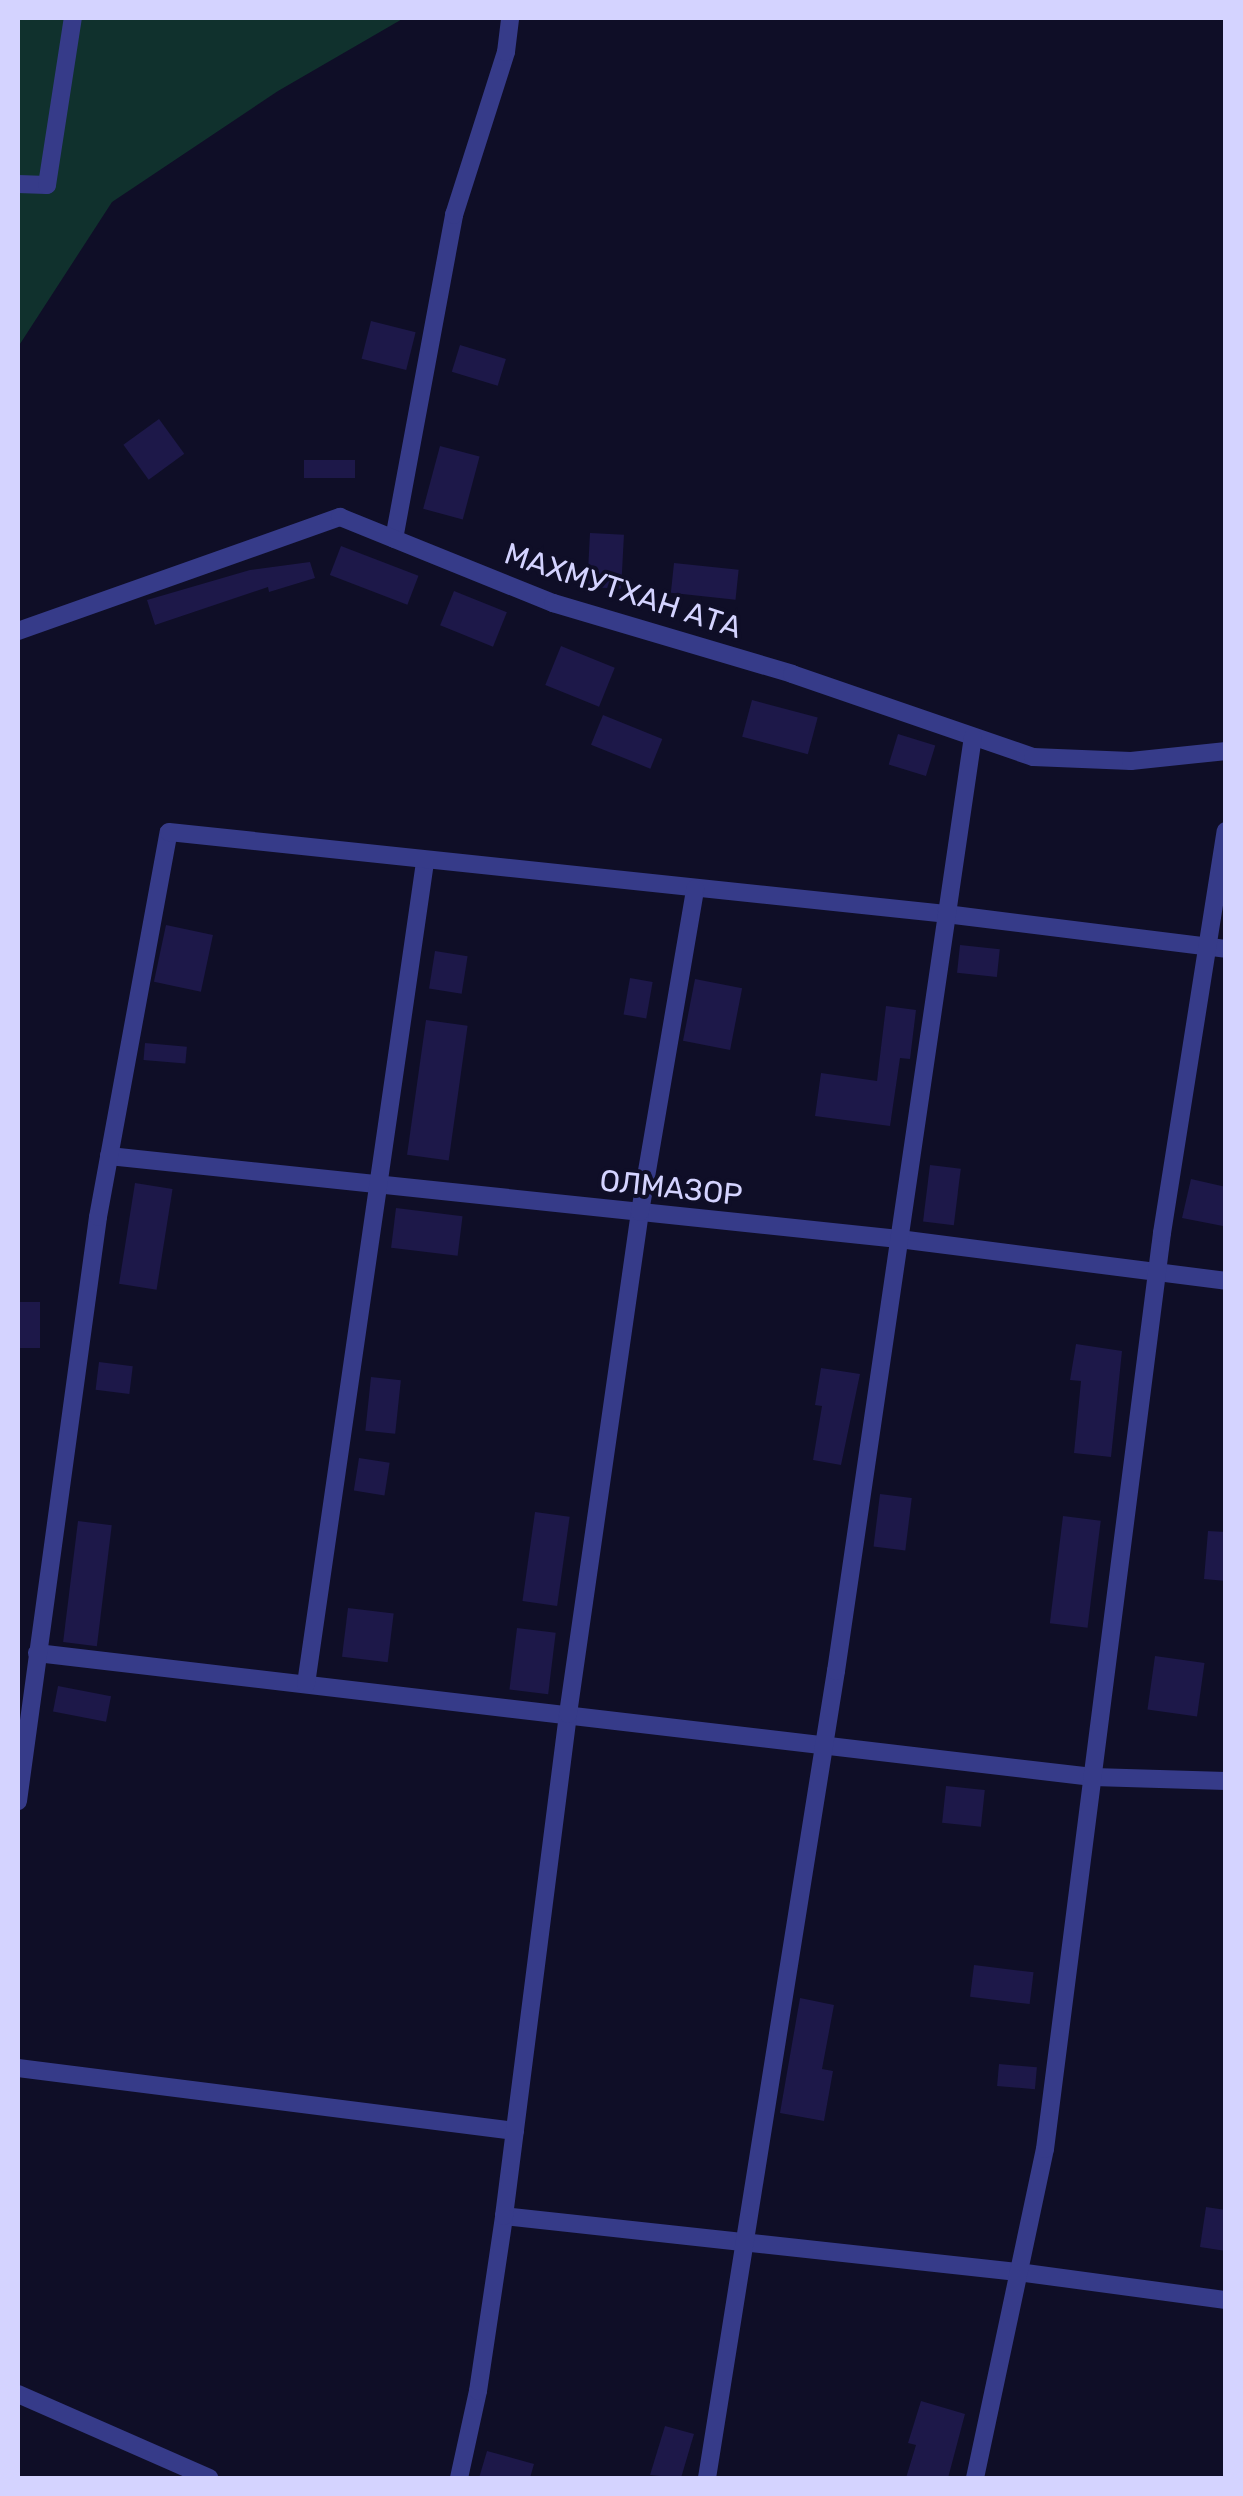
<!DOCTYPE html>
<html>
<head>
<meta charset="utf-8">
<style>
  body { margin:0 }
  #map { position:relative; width:1243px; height:2496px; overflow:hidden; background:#0f0e27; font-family:Rubik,sans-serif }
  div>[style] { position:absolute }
  .green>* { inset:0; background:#10312d }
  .building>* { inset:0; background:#1d1849; transform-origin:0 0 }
  .street>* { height:18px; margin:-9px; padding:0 9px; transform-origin:9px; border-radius:9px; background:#363b89 }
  span { translate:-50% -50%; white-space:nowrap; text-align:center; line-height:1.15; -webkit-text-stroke:8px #0f0e27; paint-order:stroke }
  .street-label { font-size:30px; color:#d4d3ff }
  .frame { position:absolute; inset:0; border:20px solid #d4d3ff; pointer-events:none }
</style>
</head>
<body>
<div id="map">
  <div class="green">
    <i style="clip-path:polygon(18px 18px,404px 18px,278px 91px,112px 202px,18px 347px)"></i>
  </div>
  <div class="building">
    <i style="left:371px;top:321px;width:46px;height:39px;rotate:14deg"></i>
    <i style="left:460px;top:345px;width:48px;height:28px;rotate:17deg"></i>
    <i style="left:159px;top:419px;width:43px;height:44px;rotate:54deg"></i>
    <i style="left:440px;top:446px;width:41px;height:65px;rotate:15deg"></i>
    <i style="left:304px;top:460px;width:51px;height:18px"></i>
    <i style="left:590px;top:533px;width:34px;height:54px;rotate:3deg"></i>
    <i style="left:341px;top:546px;width:83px;height:31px;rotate:21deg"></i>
    <i style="clip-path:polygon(310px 562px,315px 578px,269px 592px,268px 587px,155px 625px,147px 600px,250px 570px)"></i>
    <i style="left:674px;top:563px;width:65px;height:30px;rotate:6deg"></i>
    <i style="left:454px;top:591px;width:57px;height:37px;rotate:22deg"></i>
    <i style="left:561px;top:646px;width:58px;height:42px;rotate:22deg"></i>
    <i style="left:752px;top:700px;width:68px;height:38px;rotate:15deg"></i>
    <i style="left:603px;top:715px;width:64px;height:32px;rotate:22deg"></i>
    <i style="left:898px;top:734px;width:39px;height:32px;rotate:17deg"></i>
    <i style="left:166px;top:925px;width:48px;height:58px;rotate:12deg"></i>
    <i style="left:960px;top:945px;width:40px;height:28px;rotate:6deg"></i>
    <i style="left:435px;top:951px;width:33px;height:38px;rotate:9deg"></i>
    <i style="left:630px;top:978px;width:23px;height:37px;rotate:10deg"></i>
    <i style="left:695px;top:979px;width:48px;height:63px;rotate:11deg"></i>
    <i style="clip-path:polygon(886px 1006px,916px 1010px,910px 1059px,900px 1058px,890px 1126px,815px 1116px,821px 1073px,877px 1081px)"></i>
    <i style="left:426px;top:1020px;width:42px;height:136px;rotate:8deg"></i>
    <i style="left:145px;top:1043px;width:42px;height:17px;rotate:5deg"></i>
    <i style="left:930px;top:1165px;width:31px;height:57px;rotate:7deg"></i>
    <i style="clip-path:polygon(1191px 1179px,1226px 1187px,1223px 1226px,1182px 1218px)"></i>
    <i style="left:135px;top:1183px;width:38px;height:102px;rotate:9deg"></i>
    <i style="left:396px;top:1208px;width:67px;height:40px;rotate:7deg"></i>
    <i style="left:18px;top:1302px;width:22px;height:46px"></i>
    <i style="clip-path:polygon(1076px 1344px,1122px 1351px,1111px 1457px,1074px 1453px,1081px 1381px,1070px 1380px)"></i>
    <i style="left:99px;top:1362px;width:34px;height:28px;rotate:7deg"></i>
    <i style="clip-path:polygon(821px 1368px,860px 1374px,841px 1465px,813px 1460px,822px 1406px,815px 1405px)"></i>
    <i style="left:371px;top:1377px;width:30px;height:54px;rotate:6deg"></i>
    <i style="left:359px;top:1458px;width:31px;height:33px;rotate:9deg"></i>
    <i style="left:880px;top:1494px;width:32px;height:53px;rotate:7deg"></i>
    <i style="left:535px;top:1512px;width:35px;height:90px;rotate:8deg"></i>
    <i style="left:1063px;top:1516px;width:38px;height:108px;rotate:7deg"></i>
    <i style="left:78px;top:1521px;width:34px;height:122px;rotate:7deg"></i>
    <i style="clip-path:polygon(1208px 1531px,1226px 1532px,1226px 1581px,1204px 1579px)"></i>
    <i style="left:348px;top:1608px;width:46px;height:49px;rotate:7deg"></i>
    <i style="left:517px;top:1628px;width:39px;height:62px;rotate:7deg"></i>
    <i style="left:1155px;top:1656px;width:50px;height:54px;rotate:8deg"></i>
    <i style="left:58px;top:1686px;width:54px;height:26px;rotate:11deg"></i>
    <i style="left:946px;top:1786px;width:39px;height:37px;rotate:6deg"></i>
    <i style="left:974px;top:1965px;width:60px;height:32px;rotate:7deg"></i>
    <i style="clip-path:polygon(800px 1998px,834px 2005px,822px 2069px,833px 2071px,824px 2121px,780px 2113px)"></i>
    <i style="left:999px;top:2064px;width:38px;height:22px;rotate:5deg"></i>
    <i style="clip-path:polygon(1206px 2207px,1226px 2210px,1226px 2251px,1200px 2247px)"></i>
    <i style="clip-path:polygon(921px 2401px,965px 2414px,948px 2478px,906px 2478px,916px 2445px,908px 2443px)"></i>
    <i style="clip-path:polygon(665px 2426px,694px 2434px,681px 2478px,650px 2475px)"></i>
    <i style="clip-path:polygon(487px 2451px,534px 2464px,530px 2478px,479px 2478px)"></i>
  </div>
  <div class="street">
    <i style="left:18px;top:184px;width:29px;rotate:2deg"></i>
    <i style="left:47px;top:185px;width:169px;rotate:-81.2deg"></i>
    <i style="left:394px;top:539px;width:330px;rotate:-79.5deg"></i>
    <i style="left:454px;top:215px;width:171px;rotate:-72.3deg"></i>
    <i style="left:506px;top:52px;width:34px;rotate:-83deg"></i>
    <i style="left:18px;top:631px;width:342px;rotate:-19.5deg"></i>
    <i style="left:340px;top:517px;width:230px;rotate:22deg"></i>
    <i style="left:553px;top:603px;width:249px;rotate:16.5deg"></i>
    <i style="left:792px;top:674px;width:255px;rotate:19deg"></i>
    <i style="left:1033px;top:757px;width:98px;rotate:2.3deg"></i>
    <i style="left:1131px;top:761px;width:96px;rotate:-6deg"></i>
    <i style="left:109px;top:1156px;width:794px;rotate:6deg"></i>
    <i style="left:899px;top:1239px;width:330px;rotate:7.3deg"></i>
    <i style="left:37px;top:1653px;width:1063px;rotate:6.7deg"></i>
    <i style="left:1093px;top:1777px;width:133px;rotate:1.7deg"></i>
    <i style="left:306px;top:1684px;width:831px;rotate:-81.76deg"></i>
    <i style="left:18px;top:1801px;width:589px;rotate:-82.2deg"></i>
    <i style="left:98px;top:1217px;width:391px;rotate:-79.6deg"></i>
    <i style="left:169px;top:832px;width:781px;rotate:6.02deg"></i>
    <i style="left:946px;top:914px;width:282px;rotate:7.1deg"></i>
    <i style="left:18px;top:2068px;width:501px;rotate:7.22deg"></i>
    <i style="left:504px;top:2216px;width:517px;rotate:6.22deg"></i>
    <i style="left:1018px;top:2272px;width:210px;rotate:7.7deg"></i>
    <i style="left:18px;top:2394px;width:209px;rotate:23.7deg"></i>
    <i style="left:459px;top:2478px;width:89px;rotate:-77.7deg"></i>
    <i style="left:478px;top:2391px;width:177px;rotate:-81.5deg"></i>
    <i style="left:504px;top:2216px;width:506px;rotate:-82.73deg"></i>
    <i style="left:568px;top:1714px;width:507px;rotate:-81.84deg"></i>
    <i style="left:640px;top:1212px;width:328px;rotate:-80.3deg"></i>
    <i style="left:707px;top:2478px;width:817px;rotate:-80.92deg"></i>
    <i style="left:836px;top:1671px;width:944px;rotate:-81.66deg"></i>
    <i style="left:975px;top:2478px;width:336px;rotate:-78deg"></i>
    <i style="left:1045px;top:2149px;width:923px;rotate:-82.72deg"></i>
    <i style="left:1162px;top:1233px;width:407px;rotate:-81deg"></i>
  </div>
  <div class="street-label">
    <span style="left:623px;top:591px;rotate:18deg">МАХМУТХАН АТА</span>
    <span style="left:671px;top:1188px;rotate:6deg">ОЛМАЗОР</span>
  </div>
  <div class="frame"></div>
</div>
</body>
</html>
